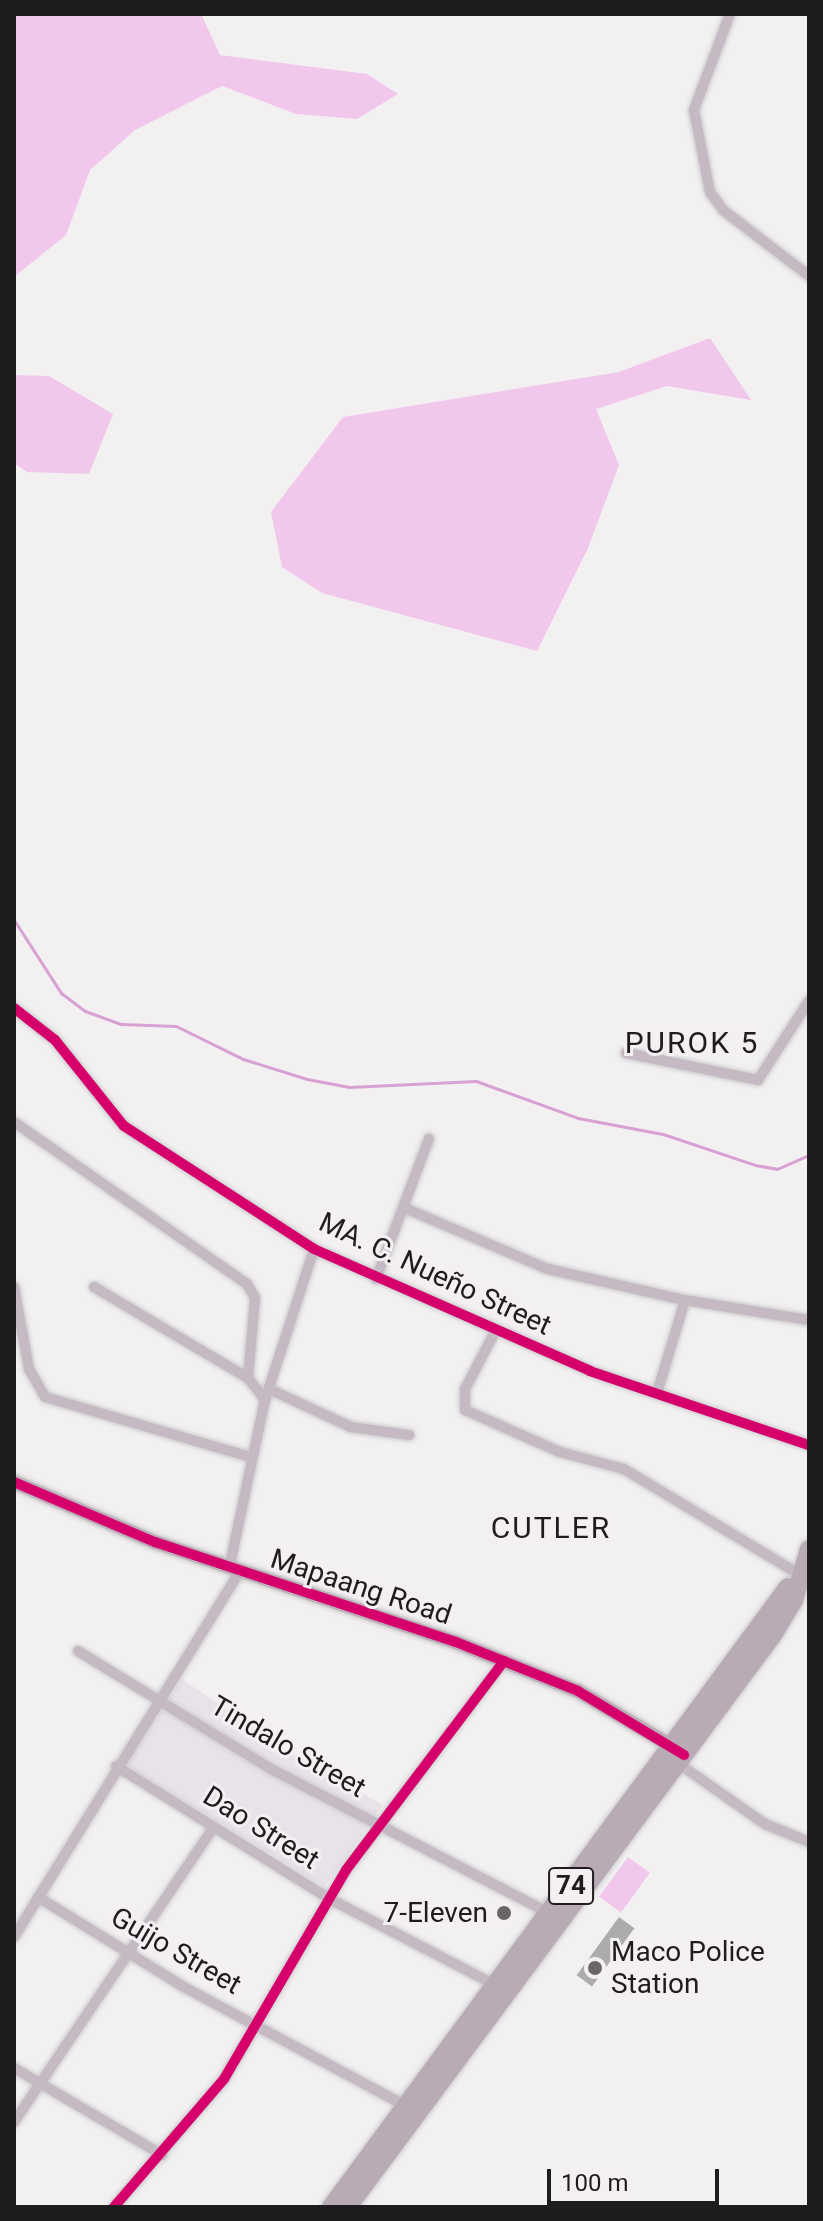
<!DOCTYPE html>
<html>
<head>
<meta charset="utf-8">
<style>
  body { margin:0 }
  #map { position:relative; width:823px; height:2221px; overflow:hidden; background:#f3f0f2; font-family:Roboto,sans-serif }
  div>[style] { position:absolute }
  .built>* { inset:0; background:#e9e2e8 }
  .green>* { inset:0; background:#f1c7ec; transform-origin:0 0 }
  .stream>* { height:3px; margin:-1.5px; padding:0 1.5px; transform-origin:1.5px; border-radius:1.5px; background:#d7a1d2 }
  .building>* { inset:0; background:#adacad; transform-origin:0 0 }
  .roads { filter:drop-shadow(0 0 2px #cccbcc) drop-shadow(0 0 2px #cccbcc) }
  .street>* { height:10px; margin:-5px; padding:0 5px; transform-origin:5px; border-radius:5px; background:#c5bac3 }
  .secondary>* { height:14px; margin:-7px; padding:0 7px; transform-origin:7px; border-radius:7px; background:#bcafba }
  .highway>* { height:18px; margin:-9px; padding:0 9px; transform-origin:9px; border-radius:9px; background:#b8abb6 }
  .cycleway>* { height:10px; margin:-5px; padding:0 5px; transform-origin:5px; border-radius:5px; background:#d6006c }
  .dots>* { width:22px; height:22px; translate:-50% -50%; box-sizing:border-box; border:4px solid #f4eff3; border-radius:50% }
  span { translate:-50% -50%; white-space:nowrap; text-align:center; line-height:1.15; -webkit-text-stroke:6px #f4eff3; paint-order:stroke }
  .shield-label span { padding:2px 6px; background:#f4eff3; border:2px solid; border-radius:6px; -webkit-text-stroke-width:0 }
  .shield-label { font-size:26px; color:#1e1c1e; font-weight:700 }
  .street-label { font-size:28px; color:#1e1c1e }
  .poi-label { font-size:28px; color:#1e1c1e }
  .right { translate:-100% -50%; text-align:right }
  .left { translate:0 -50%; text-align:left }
  .neighbourhood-label { font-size:30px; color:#1e1c1e; letter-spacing:2px }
  .frame { position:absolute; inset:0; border:16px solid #1e1c1e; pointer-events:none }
  .scale { position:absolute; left:547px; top:2169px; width:172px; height:36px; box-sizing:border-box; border:4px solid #1e1c1e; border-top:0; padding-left:10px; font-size:24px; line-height:28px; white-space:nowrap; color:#1e1c1e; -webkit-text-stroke:6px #f4eff3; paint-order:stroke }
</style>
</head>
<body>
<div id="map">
  <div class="built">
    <i style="clip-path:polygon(182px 1679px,282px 1748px,383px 1805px,325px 1887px,126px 1765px)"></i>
  </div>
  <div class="green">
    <i style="clip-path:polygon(14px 14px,201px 14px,220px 55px,367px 74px,398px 94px,357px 119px,296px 114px,222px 86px,135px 130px,90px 170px,66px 235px,14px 277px)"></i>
    <i style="clip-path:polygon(710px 338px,751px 400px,667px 386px,596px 409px,619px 465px,588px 548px,537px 651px,322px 593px,282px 567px,271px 512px,343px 417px,619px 372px)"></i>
    <i style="clip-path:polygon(14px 375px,49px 376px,113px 414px,89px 474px,27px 472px,14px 463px)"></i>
    <i style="left:628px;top:1857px;width:27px;height:49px;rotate:36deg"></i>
  </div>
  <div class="stream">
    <i style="left:14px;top:920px;width:87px;rotate:57.2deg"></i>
    <i style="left:61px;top:993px;width:30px;rotate:37deg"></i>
    <i style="left:85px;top:1011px;width:38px;rotate:20deg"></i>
    <i style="left:121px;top:1024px;width:55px;rotate:2.1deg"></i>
    <i style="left:176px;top:1026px;width:75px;rotate:26.2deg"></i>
    <i style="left:243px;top:1059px;width:67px;rotate:17.4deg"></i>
    <i style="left:307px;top:1079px;width:43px;rotate:10.8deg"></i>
    <i style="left:349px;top:1087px;width:127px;rotate:-2.7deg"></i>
    <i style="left:476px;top:1081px;width:109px;rotate:19.9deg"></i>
    <i style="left:578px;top:1118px;width:86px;rotate:10.7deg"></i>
    <i style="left:663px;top:1134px;width:97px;rotate:18.6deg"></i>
    <i style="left:755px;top:1165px;width:22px;rotate:10deg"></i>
    <i style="left:777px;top:1169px;width:35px;rotate:-24deg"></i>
  </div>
  <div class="building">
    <i style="left:619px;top:1917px;width:19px;height:72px;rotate:36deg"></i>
  </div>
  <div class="roads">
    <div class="street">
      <i style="left:730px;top:14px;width:103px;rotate:110.6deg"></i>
      <i style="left:694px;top:110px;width:84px;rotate:79deg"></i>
      <i style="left:710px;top:192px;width:22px;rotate:54deg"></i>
      <i style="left:723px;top:210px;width:108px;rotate:37.5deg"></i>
      <i style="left:14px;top:1008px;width:52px;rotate:38deg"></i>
      <i style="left:55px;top:1040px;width:110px;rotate:51.3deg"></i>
      <i style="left:124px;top:1126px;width:226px;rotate:32.9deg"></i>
      <i style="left:314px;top:1249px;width:302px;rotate:23.8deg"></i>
      <i style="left:590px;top:1371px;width:231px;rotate:18.7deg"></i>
      <i style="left:626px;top:1053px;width:135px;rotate:11.6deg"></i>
      <i style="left:758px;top:1080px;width:94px;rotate:-57.2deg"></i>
      <i style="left:14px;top:1122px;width:284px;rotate:34.8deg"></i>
      <i style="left:247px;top:1284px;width:16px;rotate:60deg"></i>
      <i style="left:255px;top:1298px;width:80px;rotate:95deg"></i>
      <i style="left:248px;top:1378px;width:28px;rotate:52deg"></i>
      <i style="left:407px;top:1209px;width:153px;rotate:23.1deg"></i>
      <i style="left:548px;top:1269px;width:140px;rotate:12.8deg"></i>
      <i style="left:376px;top:1279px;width:150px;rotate:-69.3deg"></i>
      <i style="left:14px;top:1287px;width:83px;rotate:79.6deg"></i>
      <i style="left:29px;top:1369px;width:32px;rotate:60deg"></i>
      <i style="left:45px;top:1397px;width:214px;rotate:16.3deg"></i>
      <i style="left:94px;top:1287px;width:179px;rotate:30.6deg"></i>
      <i style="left:496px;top:1330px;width:67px;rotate:117.7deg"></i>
      <i style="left:465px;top:1389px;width:21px;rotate:90deg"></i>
      <i style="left:465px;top:1410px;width:104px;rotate:23.9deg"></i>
      <i style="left:560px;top:1452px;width:66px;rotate:14.9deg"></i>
      <i style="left:624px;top:1469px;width:202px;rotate:31deg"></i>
      <i style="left:269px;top:1389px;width:90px;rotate:24.9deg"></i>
      <i style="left:351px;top:1427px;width:59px;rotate:7.9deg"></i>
      <i style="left:657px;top:1393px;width:97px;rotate:-73.2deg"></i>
      <i style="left:685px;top:1300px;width:126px;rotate:9.2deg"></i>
      <i style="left:229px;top:1569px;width:173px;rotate:-78deg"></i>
      <i style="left:265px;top:1400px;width:159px;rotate:-72deg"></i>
      <i style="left:78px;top:1651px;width:228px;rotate:31.4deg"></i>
      <i style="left:273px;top:1770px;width:313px;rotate:27.4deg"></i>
      <i style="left:675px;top:1761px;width:110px;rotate:35deg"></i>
      <i style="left:765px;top:1824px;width:48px;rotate:22.2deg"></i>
      <i style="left:116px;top:1766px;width:250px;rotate:31.9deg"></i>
      <i style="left:328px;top:1898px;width:193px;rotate:27.5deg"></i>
      <i style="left:38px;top:1897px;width:169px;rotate:31.7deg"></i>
      <i style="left:182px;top:1986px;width:259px;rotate:28.2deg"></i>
      <i style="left:14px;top:1937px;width:428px;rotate:-58.3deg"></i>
      <i style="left:14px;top:2068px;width:172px;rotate:30.4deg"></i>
      <i style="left:14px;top:2122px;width:356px;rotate:-55.9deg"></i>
      <i style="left:114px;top:2207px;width:169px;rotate:-49.3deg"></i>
      <i style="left:224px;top:2079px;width:242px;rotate:-59.7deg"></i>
      <i style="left:346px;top:1870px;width:262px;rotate:-52.9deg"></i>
    </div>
    <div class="secondary">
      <i style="left:14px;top:1482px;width:153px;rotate:23.1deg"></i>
      <i style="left:155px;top:1542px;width:317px;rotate:18.4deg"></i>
      <i style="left:456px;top:1642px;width:131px;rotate:21.9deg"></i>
      <i style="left:578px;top:1691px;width:116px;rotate:30.5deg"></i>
    </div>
    <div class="highway">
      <i style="left:331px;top:2207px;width:770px;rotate:-53.61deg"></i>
      <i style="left:348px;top:2207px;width:713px;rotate:-53.39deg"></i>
      <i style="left:773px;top:1635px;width:41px;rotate:-59deg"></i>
      <i style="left:794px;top:1600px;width:53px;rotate:-73.6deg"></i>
    </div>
  </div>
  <div class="cycleway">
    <i style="left:14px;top:1008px;width:52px;rotate:38deg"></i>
    <i style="left:55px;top:1040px;width:110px;rotate:51.3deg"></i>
    <i style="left:124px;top:1126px;width:226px;rotate:32.9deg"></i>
    <i style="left:314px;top:1249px;width:302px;rotate:23.8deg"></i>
    <i style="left:590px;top:1371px;width:231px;rotate:18.7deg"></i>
    <i style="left:14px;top:1482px;width:153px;rotate:23.1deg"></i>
    <i style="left:155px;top:1542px;width:317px;rotate:18.4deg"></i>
    <i style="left:456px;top:1642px;width:131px;rotate:21.9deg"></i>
    <i style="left:578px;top:1691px;width:124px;rotate:31.1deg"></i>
    <i style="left:114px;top:2207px;width:169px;rotate:-49.3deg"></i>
    <i style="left:224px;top:2079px;width:242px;rotate:-59.7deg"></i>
    <i style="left:346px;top:1870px;width:262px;rotate:-52.9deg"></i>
  </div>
  <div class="dots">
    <i style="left:504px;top:1913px;background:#696668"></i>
    <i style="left:595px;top:1968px;background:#696668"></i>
  </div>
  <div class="shield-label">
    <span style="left:571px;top:1886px">74</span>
  </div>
  <div class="street-label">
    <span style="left:435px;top:1274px;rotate:25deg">MA. C. Nueño Street</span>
    <span style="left:361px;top:1587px;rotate:18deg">Mapaang Road</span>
    <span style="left:288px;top:1747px;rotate:30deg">Tindalo Street</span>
    <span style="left:261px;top:1828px;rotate:32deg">Dao Street</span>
    <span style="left:176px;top:1951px;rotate:30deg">Guijo Street</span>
  </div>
  <div class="poi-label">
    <span class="right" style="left:488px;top:1913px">7-Eleven</span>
    <span class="left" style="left:611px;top:1968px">Maco Police<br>Station</span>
  </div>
  <div class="neighbourhood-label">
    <span style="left:692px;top:1043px">PUROK 5</span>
    <span style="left:551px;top:1528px">CUTLER</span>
  </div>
  <div class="frame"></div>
  <div class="scale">100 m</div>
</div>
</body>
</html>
